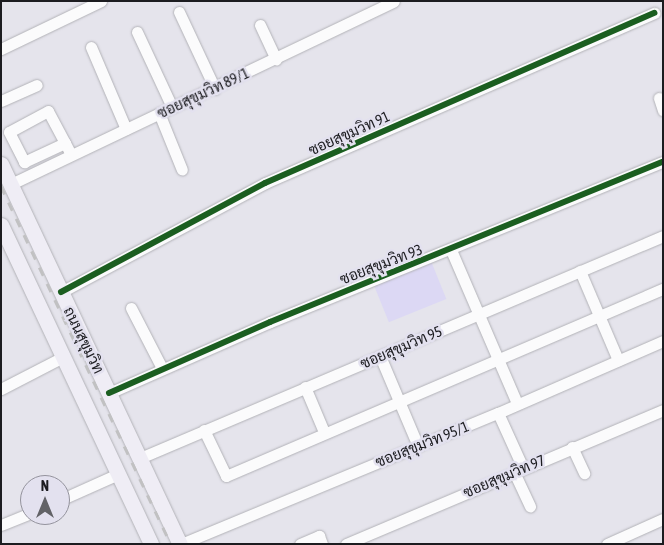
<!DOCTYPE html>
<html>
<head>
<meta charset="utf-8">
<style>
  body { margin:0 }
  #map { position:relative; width:664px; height:545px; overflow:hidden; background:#e5e4ec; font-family:"Asap Condensed",Sarabun,sans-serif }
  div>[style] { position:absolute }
  .green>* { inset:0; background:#dcd8f4; transform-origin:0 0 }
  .roads { filter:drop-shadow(0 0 1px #b2b2b7) drop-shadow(0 0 1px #b2b2b7) }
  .minor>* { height:11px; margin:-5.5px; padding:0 5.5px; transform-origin:5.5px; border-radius:5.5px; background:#fbfbfc }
  .major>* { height:15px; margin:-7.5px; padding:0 7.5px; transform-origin:7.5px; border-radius:7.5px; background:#efedf5 }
  .rail>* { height:2.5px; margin-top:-1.25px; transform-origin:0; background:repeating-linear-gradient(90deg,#c1c1c2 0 9px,transparent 0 18px) }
  .cycleway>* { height:6px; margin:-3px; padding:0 3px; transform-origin:3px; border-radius:3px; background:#1b5e20 }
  span { translate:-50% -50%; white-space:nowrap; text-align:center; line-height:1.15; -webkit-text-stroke:5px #e3e1ef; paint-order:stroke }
  .street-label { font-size:15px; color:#1c1c20 }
  .frame { position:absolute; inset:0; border:2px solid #1c1c20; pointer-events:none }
  .north { position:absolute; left:20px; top:475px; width:50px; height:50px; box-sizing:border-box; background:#e3e1ef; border:1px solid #93929c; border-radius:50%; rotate:0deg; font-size:14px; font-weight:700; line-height:20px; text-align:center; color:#1c1c20 }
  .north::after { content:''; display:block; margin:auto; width:18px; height:22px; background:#626267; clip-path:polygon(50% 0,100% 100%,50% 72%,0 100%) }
</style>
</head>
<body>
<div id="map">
  <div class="green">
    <i style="left:431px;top:261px;width:41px;height:62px;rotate:68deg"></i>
  </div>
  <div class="roads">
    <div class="minor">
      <i style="left:179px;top:12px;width:85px;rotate:64.9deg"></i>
      <i style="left:260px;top:25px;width:38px;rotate:65deg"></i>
      <i style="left:137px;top:32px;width:83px;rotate:65deg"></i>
      <i style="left:91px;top:47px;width:89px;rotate:66.9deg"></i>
      <i style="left:1px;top:49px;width:111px;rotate:-25.6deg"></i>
      <i style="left:659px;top:98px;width:13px;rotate:72deg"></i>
      <i style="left:1px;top:101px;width:39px;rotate:-24deg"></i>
      <i style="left:159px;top:113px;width:61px;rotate:68deg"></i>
      <i style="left:65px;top:143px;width:36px;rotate:-118deg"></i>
      <i style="left:48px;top:111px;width:44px;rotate:151.7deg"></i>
      <i style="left:9px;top:132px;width:34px;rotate:63deg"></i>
      <i style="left:24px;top:162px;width:45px;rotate:-24.9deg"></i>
      <i style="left:65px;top:143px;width:13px;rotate:63deg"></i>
      <i style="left:11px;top:184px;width:424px;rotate:-25.5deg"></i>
      <i style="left:451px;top:250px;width:167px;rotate:66.7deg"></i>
      <i style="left:580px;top:271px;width:97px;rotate:66.9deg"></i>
      <i style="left:61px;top:292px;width:231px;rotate:-28.1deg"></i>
      <i style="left:265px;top:183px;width:425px;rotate:-23.6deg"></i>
      <i style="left:131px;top:308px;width:68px;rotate:62.7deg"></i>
      <i style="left:380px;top:356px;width:98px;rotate:67.1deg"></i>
      <i style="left:305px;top:387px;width:49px;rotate:67.1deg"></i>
      <i style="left:1px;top:389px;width:70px;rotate:-27.3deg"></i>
      <i style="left:109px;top:393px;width:176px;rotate:-23.8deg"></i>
      <i style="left:270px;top:322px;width:424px;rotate:-22.2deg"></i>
      <i style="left:498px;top:413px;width:60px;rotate:65.6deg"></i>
      <i style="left:204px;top:430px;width:51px;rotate:64.4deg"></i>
      <i style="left:226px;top:476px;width:475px;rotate:-23.2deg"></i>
      <i style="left:572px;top:447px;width:29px;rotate:65deg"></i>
      <i style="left:140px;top:458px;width:568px;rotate:-23deg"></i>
      <i style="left:514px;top:472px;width:38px;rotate:65deg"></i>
      <i style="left:60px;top:500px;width:64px;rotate:-24.1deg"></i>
      <i style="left:1px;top:525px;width:31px;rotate:-22deg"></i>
      <i style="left:181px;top:544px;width:343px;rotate:-22.5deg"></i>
      <i style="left:498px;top:413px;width:180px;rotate:-23.6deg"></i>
      <i style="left:300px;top:544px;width:21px;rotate:-23deg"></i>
      <i style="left:319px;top:536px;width:9px;rotate:69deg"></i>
      <i style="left:346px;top:544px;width:344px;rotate:-22.9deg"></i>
      <i style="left:607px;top:544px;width:61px;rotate:-24.1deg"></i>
    </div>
    <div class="major">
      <i style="left:1px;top:164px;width:420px;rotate:64.8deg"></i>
      <i style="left:1px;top:225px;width:353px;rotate:64.8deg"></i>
    </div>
  </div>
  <div class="rail">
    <i style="left:1px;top:186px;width:396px;rotate:64.6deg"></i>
  </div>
  <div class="cycleway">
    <i style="left:61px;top:292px;width:231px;rotate:-28.1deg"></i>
    <i style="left:265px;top:183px;width:425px;rotate:-23.6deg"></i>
    <i style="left:109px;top:393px;width:176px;rotate:-23.8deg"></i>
    <i style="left:270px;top:322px;width:424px;rotate:-22.2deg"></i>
  </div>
  <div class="street-label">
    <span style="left:203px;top:93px;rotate:-25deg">ซอยสุขุมวิท 89/1</span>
    <span style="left:349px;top:133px;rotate:-24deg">ซอยสุขุมวิท 91</span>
    <span style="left:381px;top:264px;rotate:-21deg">ซอยสุขุมวิท 93</span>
    <span style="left:84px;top:340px;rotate:64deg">ถนนสุขุมวิท</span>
    <span style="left:401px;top:347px;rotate:-23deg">ซอยสุขุมวิท 95</span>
    <span style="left:422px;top:444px;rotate:-22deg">ซอยสุขุมวิท 95/1</span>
    <span style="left:504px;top:476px;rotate:-23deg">ซอยสุขุมวิท 97</span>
  </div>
  <div class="frame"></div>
  <div class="north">N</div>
</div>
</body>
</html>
